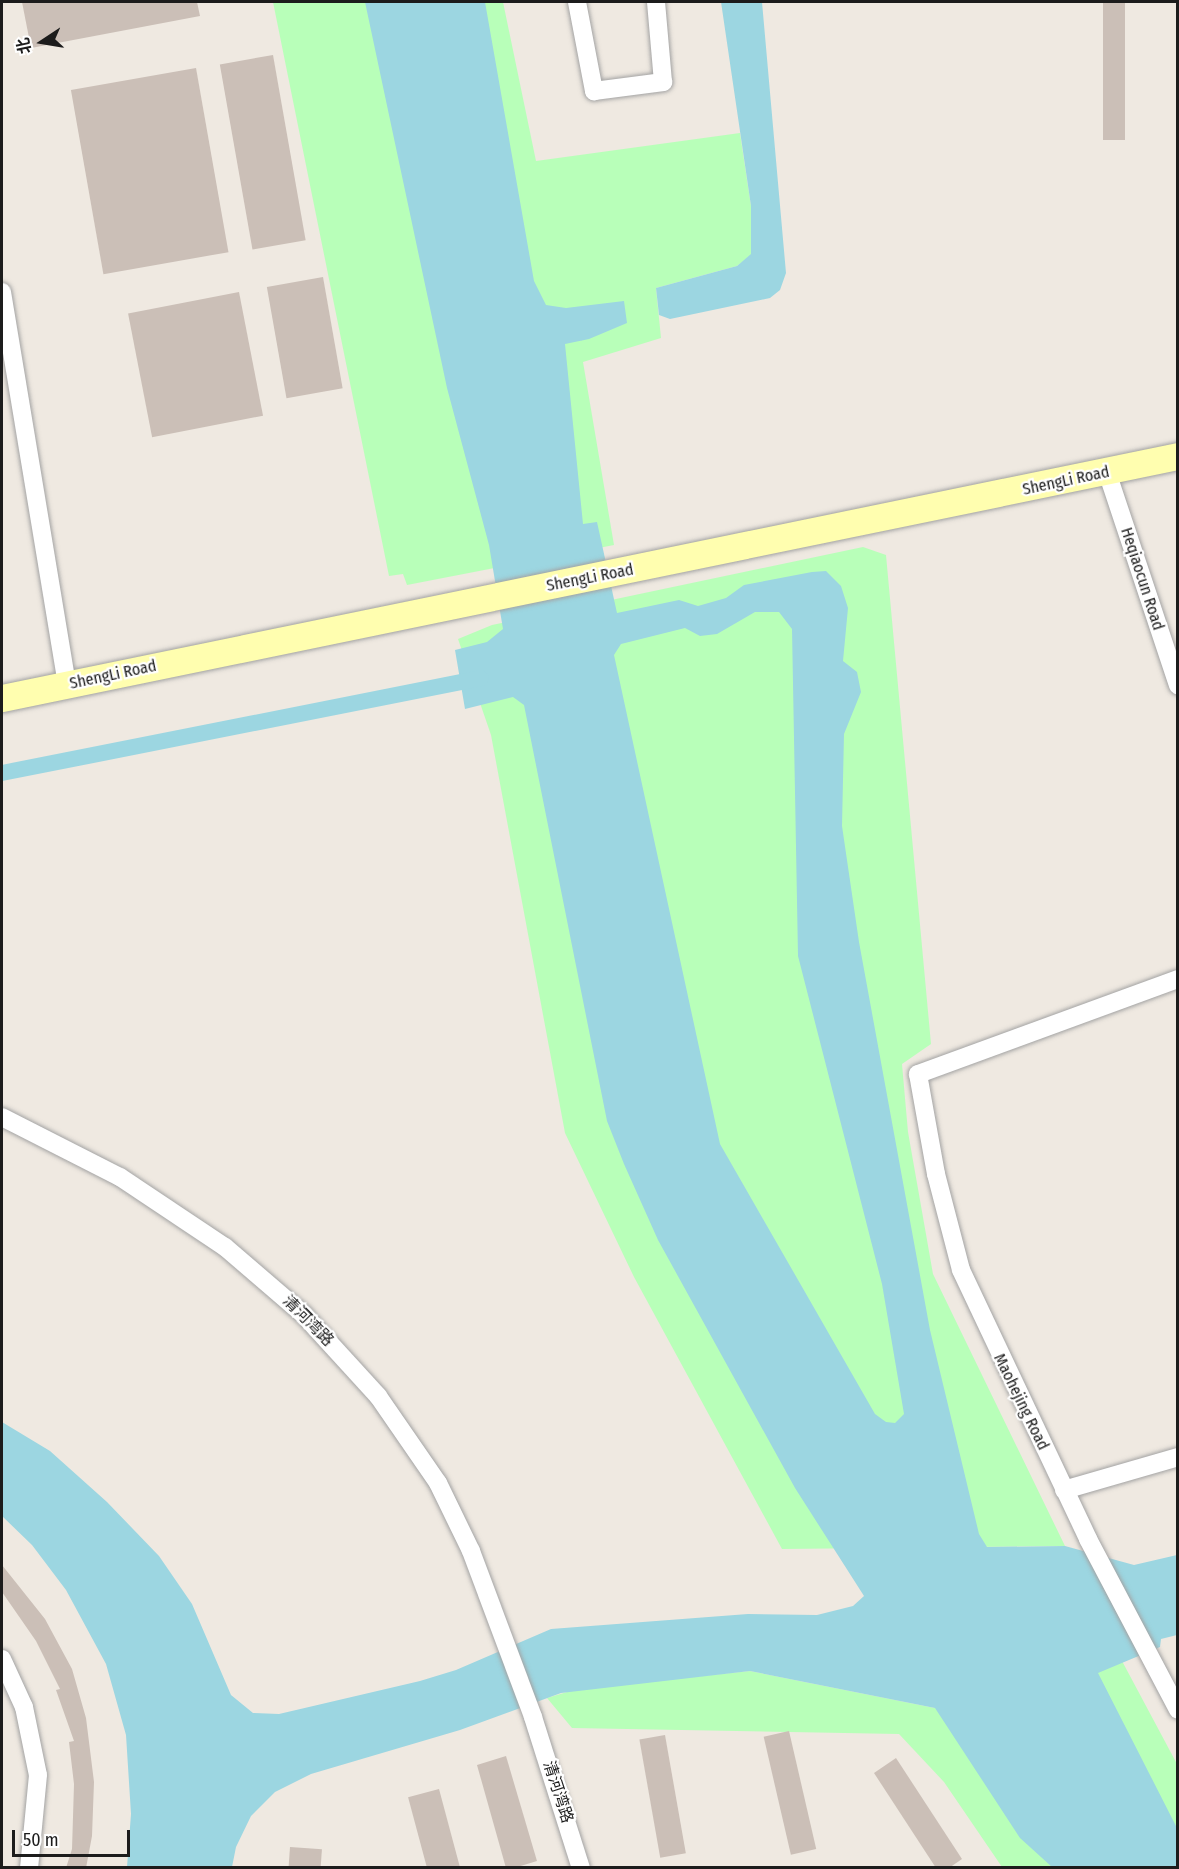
<!DOCTYPE html>
<html>
<head>
<meta charset="utf-8">
<style>
  body { margin:0 }
  #map { position:relative; width:1179px; height:1869px; overflow:hidden; background:#efe9e1; font-family:"Fira Sans Condensed","Noto Sans SC",sans-serif }
  div>[style] { position:absolute }
  .park>* { inset:0; background:#b8ffb9 }
  .water>* { inset:0; background:#9cd6e1 }
  .canal>* { height:16px; margin:-8px; padding:0 8px; transform-origin:8px; border-radius:8px; background:#9cd6e1 }
  .building>* { inset:0; background:#cbbfb7; transform-origin:0 0 }
  .roads { filter:drop-shadow(0 0 2px #a3a3a3) drop-shadow(0 0 2px #a3a3a3) }
  .minor>* { height:18px; margin:-9px; padding:0 9px; transform-origin:9px; border-radius:9px; background:#fff }
  .secondary>* { height:27px; margin:-13.5px; padding:0 13.5px; transform-origin:13.5px; border-radius:13.5px; background:#fffeaf }
  span { translate:-50% -50%; white-space:nowrap; text-align:center; line-height:1.15; -webkit-text-stroke:4.5px #fff; paint-order:stroke }
  .street-label { font-size:16px; color:#1c1c1c }
  .frame { position:absolute; inset:0; border:3px solid #1c1c1c; pointer-events:none }
  .north { position:absolute; left:12px; top:12px; width:60px; height:60px; -webkit-text-stroke:4px #fff; paint-order:stroke; rotate:258deg; font-size:16px; font-weight:700; line-height:24px; text-align:center; color:#1c1c1c }
  .north::after { content:''; display:block; margin:auto; width:21px; height:27px; background:#1c1c1c; clip-path:polygon(50% 0,100% 100%,50% 72%,0 100%) }
  .scale { position:absolute; left:12px; top:1830px; width:118px; height:27px; box-sizing:border-box; border:3px solid #1c1c1c; border-top:0; padding-left:8px; font-size:18px; line-height:21px; white-space:nowrap; color:#1c1c1c; -webkit-text-stroke:4px #fff; paint-order:stroke }
</style>
</head>
<body>
<div id="map">
  <div class="park">
    <i style="clip-path:polygon(273px 2px,503px 2px,536px 161px,740px 133px,751px 206px,751px 255px,737px 266px,656px 288px,661px 338px,583px 362px,614px 545px,407px 585px,403px 574px,389px 576px)"></i>
    <i style="clip-path:polygon(863px 547px,886px 555px,931px 1044px,902px 1064px,908px 1132px,933px 1274px,1065px 1546px,782px 1549px,634px 1277px,565px 1133px,491px 735px,458px 639px,492px 625px)"></i>
    <i style="clip-path:polygon(1122px 1661px,1177px 1764px,1177px 1867px,1002px 1867px,944px 1782px,899px 1734px,572px 1728px,547px 1698px,577px 1689px,750px 1671px,935px 1708px,1089px 1675px)"></i>
  </div>
  <div class="water">
    <i style="clip-path:polygon(evenodd,365px 2px,485px 2px,534px 281px,546px 305px,566px 308px,624px 301px,627px 323px,589px 339px,565px 344px,583px 524px,597px 522px,617px 613px,679px 600px,698px 606px,726px 598px,744px 585px,812px 572px,826px 571px,841px 586px,848px 608px,843px 661px,857px 672px,861px 692px,844px 734px,842px 826px,859px 942px,930px 1330px,979px 1534px,987px 1547px,1065px 1546px,1134px 1565px,1177px 1555px,1177px 1635px,1161px 1639px,1160px 1647px,1098px 1673px,1177px 1828px,1177px 1867px,1052px 1867px,1020px 1838px,935px 1708px,750px 1671px,561px 1693px,460px 1730px,311px 1774px,275px 1792px,251px 1816px,236px 1847px,232px 1867px,127px 1867px,131px 1814px,126px 1735px,106px 1664px,66px 1590px,32px 1545px,2px 1516px,2px 1422px,50px 1451px,107px 1502px,159px 1556px,192px 1604px,231px 1695px,253px 1713px,279px 1714px,420px 1681px,456px 1670px,551px 1629px,748px 1614px,817px 1615px,853px 1606px,864px 1596px,795px 1488px,658px 1240px,624px 1164px,607px 1121px,524px 705px,513px 697px,465px 709px,455px 650px,487px 642px,503px 629px,489px 545px,447px 388px,365px 2px,755px 612px,779px 612px,792px 629px,798px 956px,882px 1284px,904px 1414px,895px 1423px,886px 1422px,875px 1414px,720px 1144px,614px 655px,621px 644px,685px 628px,700px 636px,717px 634px,755px 612px)"></i>
    <i style="clip-path:polygon(721px 2px,762px 2px,786px 273px,780px 290px,770px 298px,670px 319px,659px 315px,656px 288px,737px 266px,751px 254px,751px 206px)"></i>
  </div>
  <div class="canal">
    <i style="left:2px;top:773px;width:488px;rotate:-11.2deg"></i>
  </div>
  <div class="building">
    <i style="clip-path:polygon(22px 2px,197px 2px,200px 16px,31px 48px)"></i>
    <i style="left:1103px;top:2px;width:22px;height:138px"></i>
    <i style="left:273px;top:55px;width:188px;height:54px;rotate:80deg"></i>
    <i style="left:196px;top:68px;width:187px;height:127px;rotate:80deg"></i>
    <i style="left:323px;top:277px;width:113px;height:57px;rotate:80deg"></i>
    <i style="left:239px;top:292px;width:126px;height:113px;rotate:79deg"></i>
    <i style="clip-path:polygon(2px 1565px,45px 1619px,72px 1669px,86px 1718px,94px 1782px,92px 1836px,86px 1868px,66px 1868px,72px 1849px,74px 1784px,69px 1742px,74px 1741px,56px 1690px,60px 1689px,36px 1641px,2px 1592px)"></i>
    <i style="left:789px;top:1731px;width:121px;height:26px;rotate:77deg"></i>
    <i style="left:665px;top:1735px;width:120px;height:26px;rotate:80deg"></i>
    <i style="clip-path:polygon(506px 1756px,537px 1861px,514px 1868px,506px 1868px,477px 1765px)"></i>
    <i style="clip-path:polygon(896px 1758px,962px 1859px,949px 1868px,936px 1868px,874px 1773px)"></i>
    <i style="left:439px;top:1789px;width:82px;height:32px;rotate:75deg"></i>
    <i style="left:290px;top:1847px;width:32px;height:21px;rotate:4deg"></i>
  </div>
  <div class="roads">
    <div class="minor">
      <i style="left:577px;top:2px;width:91px;rotate:79.2deg"></i>
      <i style="left:594px;top:91px;width:70px;rotate:-7.4deg"></i>
      <i style="left:663px;top:82px;width:80px;rotate:-95deg"></i>
      <i style="left:2px;top:292px;width:397px;rotate:80.6deg"></i>
      <i style="left:1107px;top:472px;width:225px;rotate:71.6deg"></i>
      <i style="left:1178px;top:979px;width:277px;rotate:159.9deg"></i>
      <i style="left:918px;top:1074px;width:102px;rotate:79.8deg"></i>
      <i style="left:936px;top:1174px;width:99px;rotate:75.4deg"></i>
      <i style="left:961px;top:1270px;width:297px;rotate:64.7deg"></i>
      <i style="left:1088px;top:1539px;width:193px;rotate:62.2deg"></i>
      <i style="left:2px;top:1117px;width:132px;rotate:27deg"></i>
      <i style="left:120px;top:1177px;width:126px;rotate:33.7deg"></i>
      <i style="left:225px;top:1247px;width:104px;rotate:40.7deg"></i>
      <i style="left:304px;top:1315px;width:110px;rotate:47.6deg"></i>
      <i style="left:378px;top:1396px;width:106px;rotate:55.4deg"></i>
      <i style="left:438px;top:1483px;width:76px;rotate:64.1deg"></i>
      <i style="left:471px;top:1551px;width:177px;rotate:69.5deg"></i>
      <i style="left:533px;top:1717px;width:158px;rotate:72.4deg"></i>
      <i style="left:1064px;top:1490px;width:119px;rotate:-16.1deg"></i>
      <i style="left:2px;top:1659px;width:53px;rotate:65.4deg"></i>
      <i style="left:24px;top:1707px;width:69px;rotate:78.4deg"></i>
      <i style="left:38px;top:1775px;width:93px;rotate:95.5deg"></i>
    </div>
    <div class="secondary">
      <i style="left:2px;top:698px;width:1201px;rotate:-11.63deg"></i>
    </div>
  </div>
  <div class="street-label">
    <span style="left:1066px;top:481px;rotate:-12deg">ShengLi Road</span>
    <span style="left:590px;top:578px;rotate:-11deg">ShengLi Road</span>
    <span style="left:1142px;top:579px;rotate:72deg">Heqiaocun Road</span>
    <span style="left:113px;top:675px;rotate:-12deg">ShengLi Road</span>
    <span style="left:308px;top:1321px;rotate:45deg">清河湾路</span>
    <span style="left:1021px;top:1402px;rotate:64deg">Maohejing Road</span>
    <span style="left:558px;top:1792px;rotate:72deg">清河湾路</span>
  </div>
  <div class="frame"></div>
  <div class="north">北</div>
  <div class="scale">50 m</div>
</div>
</body>
</html>
